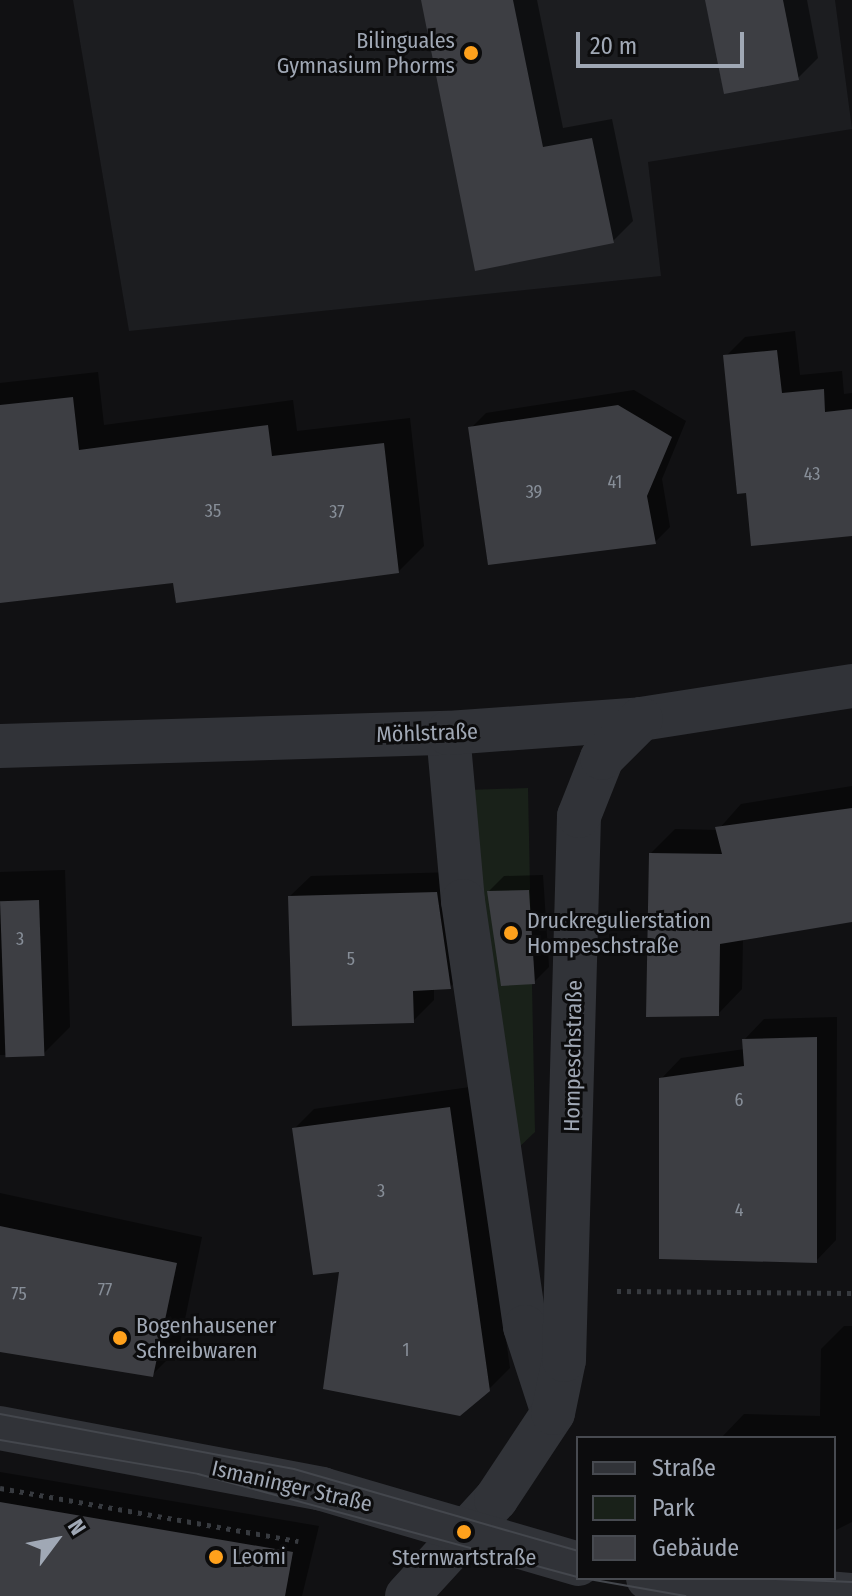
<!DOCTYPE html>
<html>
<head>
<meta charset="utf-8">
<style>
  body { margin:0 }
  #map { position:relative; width:852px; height:1596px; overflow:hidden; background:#111113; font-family:"Fira Sans Condensed",sans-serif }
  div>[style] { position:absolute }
  .built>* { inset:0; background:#1c1d20 }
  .green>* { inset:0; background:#192119 }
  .shadow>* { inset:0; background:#0007 }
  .building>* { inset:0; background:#3d3e43; transform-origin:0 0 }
  .path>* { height:5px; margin-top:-2.5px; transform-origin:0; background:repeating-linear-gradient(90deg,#373a3f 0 4px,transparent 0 10px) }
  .minor>* { height:44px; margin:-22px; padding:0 22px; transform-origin:22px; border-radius:22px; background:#313338 }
  .tertiary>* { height:44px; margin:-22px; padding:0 22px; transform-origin:22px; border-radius:22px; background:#313338 }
  .tram>* { height:2px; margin:-1px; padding:0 1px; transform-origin:1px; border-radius:1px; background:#44474d }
  .dots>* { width:22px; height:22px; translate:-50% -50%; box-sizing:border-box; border:4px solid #0c0c0d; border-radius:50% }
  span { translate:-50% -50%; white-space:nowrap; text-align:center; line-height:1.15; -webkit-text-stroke:6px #0c0c0d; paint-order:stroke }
  .number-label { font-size:18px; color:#878e98 }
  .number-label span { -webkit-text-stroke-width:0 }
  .poi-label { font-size:22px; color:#a0a8b5 }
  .right { translate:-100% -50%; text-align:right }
  .left { translate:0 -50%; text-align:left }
  .street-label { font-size:22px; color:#a0a8b5 }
  .legend { position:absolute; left:576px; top:1436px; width:260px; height:144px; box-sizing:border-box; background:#0c0c0d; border:2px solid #474a50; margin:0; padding:10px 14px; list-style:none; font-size:24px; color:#a0a8b5 }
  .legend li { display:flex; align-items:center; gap:16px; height:40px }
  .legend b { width:40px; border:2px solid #474a50 }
  .north { position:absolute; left:16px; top:1500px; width:80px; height:80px; -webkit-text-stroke:6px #0c0c0d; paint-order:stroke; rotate:58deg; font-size:22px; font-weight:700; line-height:32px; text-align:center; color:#a0a8b5 }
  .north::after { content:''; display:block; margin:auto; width:28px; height:36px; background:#a0a8b5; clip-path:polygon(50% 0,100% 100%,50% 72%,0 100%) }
  .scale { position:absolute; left:576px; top:32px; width:168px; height:36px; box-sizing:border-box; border:4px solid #a0a8b5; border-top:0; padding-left:10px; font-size:24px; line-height:28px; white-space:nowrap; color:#a0a8b5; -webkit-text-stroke:6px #0c0c0d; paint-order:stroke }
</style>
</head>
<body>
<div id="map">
  <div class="built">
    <i style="clip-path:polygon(73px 0,835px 0,852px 129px,648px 162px,661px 276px,129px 331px)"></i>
  </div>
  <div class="green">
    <i style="clip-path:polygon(528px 788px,535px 1132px,515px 1151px,467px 790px)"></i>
  </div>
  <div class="shadow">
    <i style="clip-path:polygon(423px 0,537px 0,563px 128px,612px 119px,633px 221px,613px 241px)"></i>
    <i style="clip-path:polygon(707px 0,807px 0,818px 58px,798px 78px)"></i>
    <i style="clip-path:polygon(795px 331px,800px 375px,842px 371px,844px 394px,852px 393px,852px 534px,748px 491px,726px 356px,745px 337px)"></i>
    <i style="clip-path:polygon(98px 372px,104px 425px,293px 400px,297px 431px,410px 418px,424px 546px,398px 572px,175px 581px,0 601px,0 383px)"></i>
    <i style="clip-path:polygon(634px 390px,686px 421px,662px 479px,670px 527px,655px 542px,471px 428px,486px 413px)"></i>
    <i style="clip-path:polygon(852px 786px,852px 920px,743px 938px,742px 989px,718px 1014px,651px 853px,675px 829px,718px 830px,741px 804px)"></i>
    <i style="clip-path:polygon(65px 870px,70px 1027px,43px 1054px,0 1055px,0 872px)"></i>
    <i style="clip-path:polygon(457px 872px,470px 966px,450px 987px,434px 988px,434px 1000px,413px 1021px,290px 896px,311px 876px)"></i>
    <i style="clip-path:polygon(543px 875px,549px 967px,534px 982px,489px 891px,504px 876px)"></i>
    <i style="clip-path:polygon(837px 1017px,836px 1240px,816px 1261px,661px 1079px,681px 1058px,745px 1049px,744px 1040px,764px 1019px)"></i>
    <i style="clip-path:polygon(470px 1087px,510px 1368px,489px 1389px,341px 1269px,294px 1129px,314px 1109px)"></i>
    <i style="clip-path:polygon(0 1193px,202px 1237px,179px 1348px,152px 1375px,0 1346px)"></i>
    <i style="clip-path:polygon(844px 1326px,852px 1326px,852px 1522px,834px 1531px,834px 1438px,721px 1438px,744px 1414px,820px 1416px,821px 1349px)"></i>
    <i style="clip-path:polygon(0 1472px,319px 1526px,302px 1596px,0 1596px)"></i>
  </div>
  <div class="building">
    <i style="clip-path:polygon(421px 0,513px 0,543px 147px,592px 138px,614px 243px,475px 271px)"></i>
    <i style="clip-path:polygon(705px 0,783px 0,799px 80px,724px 94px)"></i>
    <i style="clip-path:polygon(777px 350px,782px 393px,824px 389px,825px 412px,852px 409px,852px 536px,751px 546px,746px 493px,737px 494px,723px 355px)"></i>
    <i style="clip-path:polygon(73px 397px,79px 450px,268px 425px,272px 456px,384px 443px,399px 573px,176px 603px,173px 583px,0 603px,0 405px)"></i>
    <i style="clip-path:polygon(618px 405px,672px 437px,647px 496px,656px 544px,488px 565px,468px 427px)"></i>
    <i style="clip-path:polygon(852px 808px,852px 922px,720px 944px,719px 1016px,646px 1017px,649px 853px,722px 854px,715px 827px)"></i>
    <i style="clip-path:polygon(529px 890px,535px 984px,501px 986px,487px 891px)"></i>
    <i style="clip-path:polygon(437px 892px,451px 989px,413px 991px,414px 1023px,292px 1026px,288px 896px)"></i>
    <i style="left:39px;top:900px;width:156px;height:39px;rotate:88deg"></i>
    <i style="clip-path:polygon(817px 1037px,817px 1263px,659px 1259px,659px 1078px,744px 1066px,742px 1039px)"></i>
    <i style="clip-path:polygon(450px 1107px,490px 1391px,460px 1416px,323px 1389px,339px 1272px,313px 1275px,292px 1128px)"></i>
    <i style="clip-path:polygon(0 1226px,177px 1263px,153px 1377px,0 1352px)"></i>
    <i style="clip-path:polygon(0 1502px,293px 1552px,285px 1596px,0 1596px)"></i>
  </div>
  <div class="path">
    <i style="left:617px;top:1291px;width:235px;rotate:0.5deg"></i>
    <i style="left:0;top:1488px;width:303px;rotate:10.1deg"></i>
  </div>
  <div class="minor">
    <i style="left:448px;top:733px;width:169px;rotate:84.9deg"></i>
    <i style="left:463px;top:901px;width:430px;rotate:81.7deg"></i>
    <i style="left:525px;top:1327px;width:87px;rotate:72deg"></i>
    <i style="left:0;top:746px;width:448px;rotate:-1.7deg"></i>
    <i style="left:448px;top:733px;width:194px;rotate:-4.1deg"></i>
    <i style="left:641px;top:719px;width:214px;rotate:-8.9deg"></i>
    <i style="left:407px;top:1596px;width:132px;rotate:-47.5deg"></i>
    <i style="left:496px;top:1499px;width:103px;rotate:-56.5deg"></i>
    <i style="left:553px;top:1413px;width:54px;rotate:-78.3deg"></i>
    <i style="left:564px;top:1360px;width:544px;rotate:-88.42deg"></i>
    <i style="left:579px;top:816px;width:62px;rotate:-68.4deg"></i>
    <i style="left:602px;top:758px;width:55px;rotate:-45deg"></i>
  </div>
  <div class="tertiary">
    <i style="left:0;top:1428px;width:328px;rotate:10.7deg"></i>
    <i style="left:322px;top:1489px;width:267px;rotate:16.3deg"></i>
    <i style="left:648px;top:1578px;width:205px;rotate:4.8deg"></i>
  </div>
  <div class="tram">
    <i style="left:0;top:1414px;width:299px;rotate:10.6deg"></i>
    <i style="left:294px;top:1469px;width:296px;rotate:16.1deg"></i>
    <i style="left:0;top:1440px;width:201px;rotate:9.7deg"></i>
    <i style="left:198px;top:1474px;width:394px;rotate:15.2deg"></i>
    <i style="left:583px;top:1578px;width:104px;rotate:10deg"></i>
    <i style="left:749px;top:1578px;width:103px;rotate:2.2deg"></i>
  </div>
  <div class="dots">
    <i style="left:471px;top:53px;background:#ffa11c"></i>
    <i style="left:511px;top:933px;background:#ffa11c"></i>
    <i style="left:120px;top:1338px;background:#ffa11c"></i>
    <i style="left:464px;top:1532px;background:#ffa11c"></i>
    <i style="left:216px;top:1557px;background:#ffa11c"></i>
  </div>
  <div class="number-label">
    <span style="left:812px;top:474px">43</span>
    <span style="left:615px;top:482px">41</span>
    <span style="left:534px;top:492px">39</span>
    <span style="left:213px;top:511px">35</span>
    <span style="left:337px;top:512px">37</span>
    <span style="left:20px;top:939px">3</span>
    <span style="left:351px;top:959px">5</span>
    <span style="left:739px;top:1100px">6</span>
    <span style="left:381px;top:1191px">3</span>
    <span style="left:739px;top:1210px">4</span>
    <span style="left:105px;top:1290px">77</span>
    <span style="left:19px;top:1294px">75</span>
    <span style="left:406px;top:1350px">1</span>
  </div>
  <div class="poi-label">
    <span class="right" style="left:455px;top:53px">Bilinguales<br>Gymnasium Phorms</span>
    <span class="left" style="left:527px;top:933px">Druckregulierstation<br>Hompeschstraße</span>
    <span class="left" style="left:136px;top:1338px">Bogenhausener<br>Schreibwaren</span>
    <span class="left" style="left:232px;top:1557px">Leomi</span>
    <span style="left:464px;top:1558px">Sternwartstraße</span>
  </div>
  <div class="street-label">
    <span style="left:427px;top:733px;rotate:-2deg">Möhlstraße</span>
    <span style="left:573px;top:1056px;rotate:-89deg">Hompeschstraße</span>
    <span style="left:292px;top:1486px;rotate:13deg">Ismaninger Straße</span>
  </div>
  <ul class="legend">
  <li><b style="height:10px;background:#313338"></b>Straße</li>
  <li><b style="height:22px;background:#192119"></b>Park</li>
  <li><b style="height:22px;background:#3d3e43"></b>Gebäude</li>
  </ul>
  <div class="north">N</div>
  <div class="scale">20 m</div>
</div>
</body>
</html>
